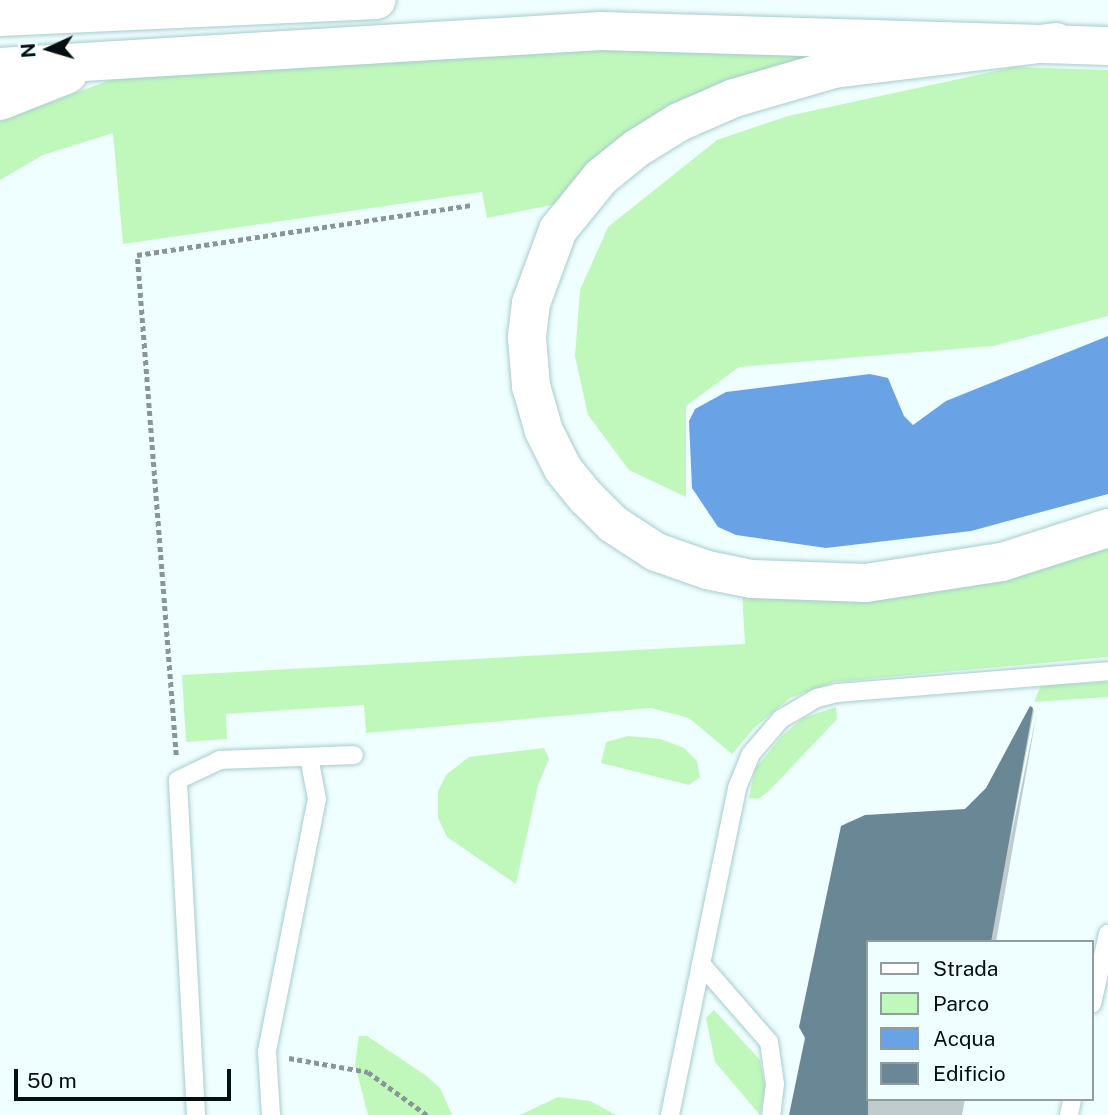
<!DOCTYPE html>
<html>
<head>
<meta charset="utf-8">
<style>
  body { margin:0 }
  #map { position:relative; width:1108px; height:1115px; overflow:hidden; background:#effeff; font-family:"Public Sans",sans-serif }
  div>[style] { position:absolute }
  .green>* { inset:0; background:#c0f8bb }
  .water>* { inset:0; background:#69a3e6 }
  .shadow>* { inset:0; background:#0003 }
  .building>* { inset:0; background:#698794 }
  .path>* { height:4.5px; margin-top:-2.25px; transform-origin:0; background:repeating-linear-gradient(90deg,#899697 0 5px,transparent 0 8.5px) }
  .roads { filter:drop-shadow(0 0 2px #a7cccd) drop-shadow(0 0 2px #a7cccd) }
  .lane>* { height:18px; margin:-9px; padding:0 9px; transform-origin:9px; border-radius:9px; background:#fff }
  .secondary>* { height:38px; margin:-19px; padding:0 19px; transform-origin:19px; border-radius:19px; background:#fff }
  .highway>* { height:38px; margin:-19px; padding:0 19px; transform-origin:19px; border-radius:19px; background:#fff }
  span { translate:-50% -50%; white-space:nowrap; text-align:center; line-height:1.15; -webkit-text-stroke:7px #effeff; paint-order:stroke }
  .legend { position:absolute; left:866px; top:940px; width:228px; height:161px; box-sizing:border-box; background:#effeff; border:2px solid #919e9f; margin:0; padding:9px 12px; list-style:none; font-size:21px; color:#030e0e }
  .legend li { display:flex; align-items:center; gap:14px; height:35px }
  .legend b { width:35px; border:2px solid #919e9f }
  .north { position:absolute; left:14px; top:14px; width:70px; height:70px; -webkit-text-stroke:5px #effeff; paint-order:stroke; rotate:266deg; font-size:19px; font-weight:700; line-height:28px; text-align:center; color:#030e0e }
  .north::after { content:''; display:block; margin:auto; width:24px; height:32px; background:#030e0e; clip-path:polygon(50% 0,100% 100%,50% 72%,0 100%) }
  .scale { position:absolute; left:14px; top:1069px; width:217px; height:32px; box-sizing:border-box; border:4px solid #030e0e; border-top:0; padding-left:9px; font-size:21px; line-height:24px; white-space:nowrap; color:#030e0e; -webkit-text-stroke:5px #effeff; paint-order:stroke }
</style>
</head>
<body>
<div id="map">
  <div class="green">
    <i style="clip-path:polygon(600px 46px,837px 47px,556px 204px,487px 218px,482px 192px,123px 244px,113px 133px,43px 155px,0 180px,0 121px,121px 76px)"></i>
    <i style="clip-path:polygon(1014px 67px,1108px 70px,1108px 316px,993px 346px,739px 367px,686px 406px,686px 497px,629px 470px,588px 415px,575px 356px,580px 290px,608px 227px,717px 140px,788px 116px)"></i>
    <i style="clip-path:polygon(1108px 544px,1108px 657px,834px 682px,790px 698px,754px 728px,732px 754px,689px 718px,651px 708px,366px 733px,364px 705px,226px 714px,227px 739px,186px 742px,182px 675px,745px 644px,742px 591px)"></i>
    <i style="clip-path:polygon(1108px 682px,1108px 697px,1034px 702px,1041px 685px)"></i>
    <i style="clip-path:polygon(836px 707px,837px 719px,769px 791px,758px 799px,749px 798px,755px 769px,781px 737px,803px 718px)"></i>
    <i style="clip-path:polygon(628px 736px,661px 739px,684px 748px,697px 761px,700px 777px,689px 785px,601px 763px,606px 742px)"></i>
    <i style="clip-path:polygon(544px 748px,549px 759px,538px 785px,516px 884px,447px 837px,438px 818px,438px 791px,447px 774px,469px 757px)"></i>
    <i style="clip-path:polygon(714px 1010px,760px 1060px,765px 1087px,760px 1115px,715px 1062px,706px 1018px)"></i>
    <i style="clip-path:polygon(359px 1036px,367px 1036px,425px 1075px,440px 1088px,452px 1115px,368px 1115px,355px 1064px)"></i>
    <i style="clip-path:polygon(558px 1097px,590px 1101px,616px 1115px,520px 1115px)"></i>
  </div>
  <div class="water">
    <i style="clip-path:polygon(1108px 336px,1108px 494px,971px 531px,826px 548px,736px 535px,718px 527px,692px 488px,689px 421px,695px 409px,726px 392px,870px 374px,888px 378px,904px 416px,913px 425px,946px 401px)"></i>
  </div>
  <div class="shadow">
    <i style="clip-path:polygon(1030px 708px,1034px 710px,1008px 851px,1037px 712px,996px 942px,868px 942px,868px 1099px,965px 1099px,962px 1115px,791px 1115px,807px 1037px,800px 1026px,840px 832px,846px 823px,866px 817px,952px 814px,972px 806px,987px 789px)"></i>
  </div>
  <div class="building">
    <i style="clip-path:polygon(1030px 706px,1033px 708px,991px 942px,868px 942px,868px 1115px,789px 1115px,805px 1038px,799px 1027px,841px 826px,865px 815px,965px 809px,986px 788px)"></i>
  </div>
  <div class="path">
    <i style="left:176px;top:755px;width:502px;rotate:-94.46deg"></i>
    <i style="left:137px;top:255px;width:339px;rotate:-8.5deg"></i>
    <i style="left:289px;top:1058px;width:80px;rotate:10deg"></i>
    <i style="left:368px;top:1072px;width:73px;rotate:36.1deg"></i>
  </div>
  <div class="roads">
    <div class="lane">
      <i style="left:701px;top:964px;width:103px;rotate:48.9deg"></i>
      <i style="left:769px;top:1042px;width:42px;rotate:81.9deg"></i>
      <i style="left:775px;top:1084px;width:31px;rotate:97deg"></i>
      <i style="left:1092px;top:1004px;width:72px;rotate:-77.1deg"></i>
      <i style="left:196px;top:1115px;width:335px;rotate:-93.1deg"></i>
      <i style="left:178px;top:780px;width:47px;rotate:-25.5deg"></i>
      <i style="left:220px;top:760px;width:134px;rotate:-2.1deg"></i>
      <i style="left:271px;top:1115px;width:64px;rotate:-93.6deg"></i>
      <i style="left:267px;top:1051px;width:257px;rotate:-78.8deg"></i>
      <i style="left:317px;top:799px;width:43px;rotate:-100.8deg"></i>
      <i style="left:670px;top:1115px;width:334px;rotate:-78.4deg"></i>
      <i style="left:737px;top:788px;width:35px;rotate:-68deg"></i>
      <i style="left:750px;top:755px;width:48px;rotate:-49.3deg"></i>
      <i style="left:781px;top:719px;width:42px;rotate:-30.3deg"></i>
      <i style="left:817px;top:698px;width:21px;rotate:-14deg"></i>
      <i style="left:837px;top:693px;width:272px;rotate:-4.6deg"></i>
      <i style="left:1069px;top:1115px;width:16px;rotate:-79deg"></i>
    </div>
    <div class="secondary">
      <i style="left:0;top:17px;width:377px;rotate:-2.6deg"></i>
      <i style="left:0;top:67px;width:602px;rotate:-3.43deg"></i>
      <i style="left:601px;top:31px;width:507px;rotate:1.69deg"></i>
      <i style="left:0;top:101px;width:73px;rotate:-21.7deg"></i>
    </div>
    <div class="highway">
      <i style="left:1056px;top:42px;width:224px;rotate:173.1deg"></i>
      <i style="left:834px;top:69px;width:104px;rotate:163.8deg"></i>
      <i style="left:734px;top:98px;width:60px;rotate:156.4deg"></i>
      <i style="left:679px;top:122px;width:49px;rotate:148.2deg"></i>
      <i style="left:637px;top:148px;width:46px;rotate:141.1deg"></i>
      <i style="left:601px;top:177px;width:68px;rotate:129.1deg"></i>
      <i style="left:558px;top:230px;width:78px;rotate:110.3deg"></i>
      <i style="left:531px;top:303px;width:35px;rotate:97deg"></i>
      <i style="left:527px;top:338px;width:48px;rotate:85.2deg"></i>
      <i style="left:531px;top:386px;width:47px;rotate:73.9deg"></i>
      <i style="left:544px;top:431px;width:42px;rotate:63.4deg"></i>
      <i style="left:563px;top:469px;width:36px;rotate:51deg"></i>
      <i style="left:586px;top:497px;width:38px;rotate:45deg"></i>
      <i style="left:613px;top:524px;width:51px;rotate:33.1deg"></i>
      <i style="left:656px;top:552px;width:54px;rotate:19.4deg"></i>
      <i style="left:707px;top:570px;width:46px;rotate:11.3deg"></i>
      <i style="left:752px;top:579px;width:114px;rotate:2deg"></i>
      <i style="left:866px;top:583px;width:138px;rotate:-8.8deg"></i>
      <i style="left:1002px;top:562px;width:111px;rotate:-17.8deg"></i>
    </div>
  </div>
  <ul class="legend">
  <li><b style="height:9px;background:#fff"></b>Strada</li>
  <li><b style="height:19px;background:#c0f8bb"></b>Parco</li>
  <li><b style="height:19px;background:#69a3e6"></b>Acqua</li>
  <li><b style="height:19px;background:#698794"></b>Edificio</li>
  </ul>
  <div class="north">N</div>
  <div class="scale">50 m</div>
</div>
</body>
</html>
